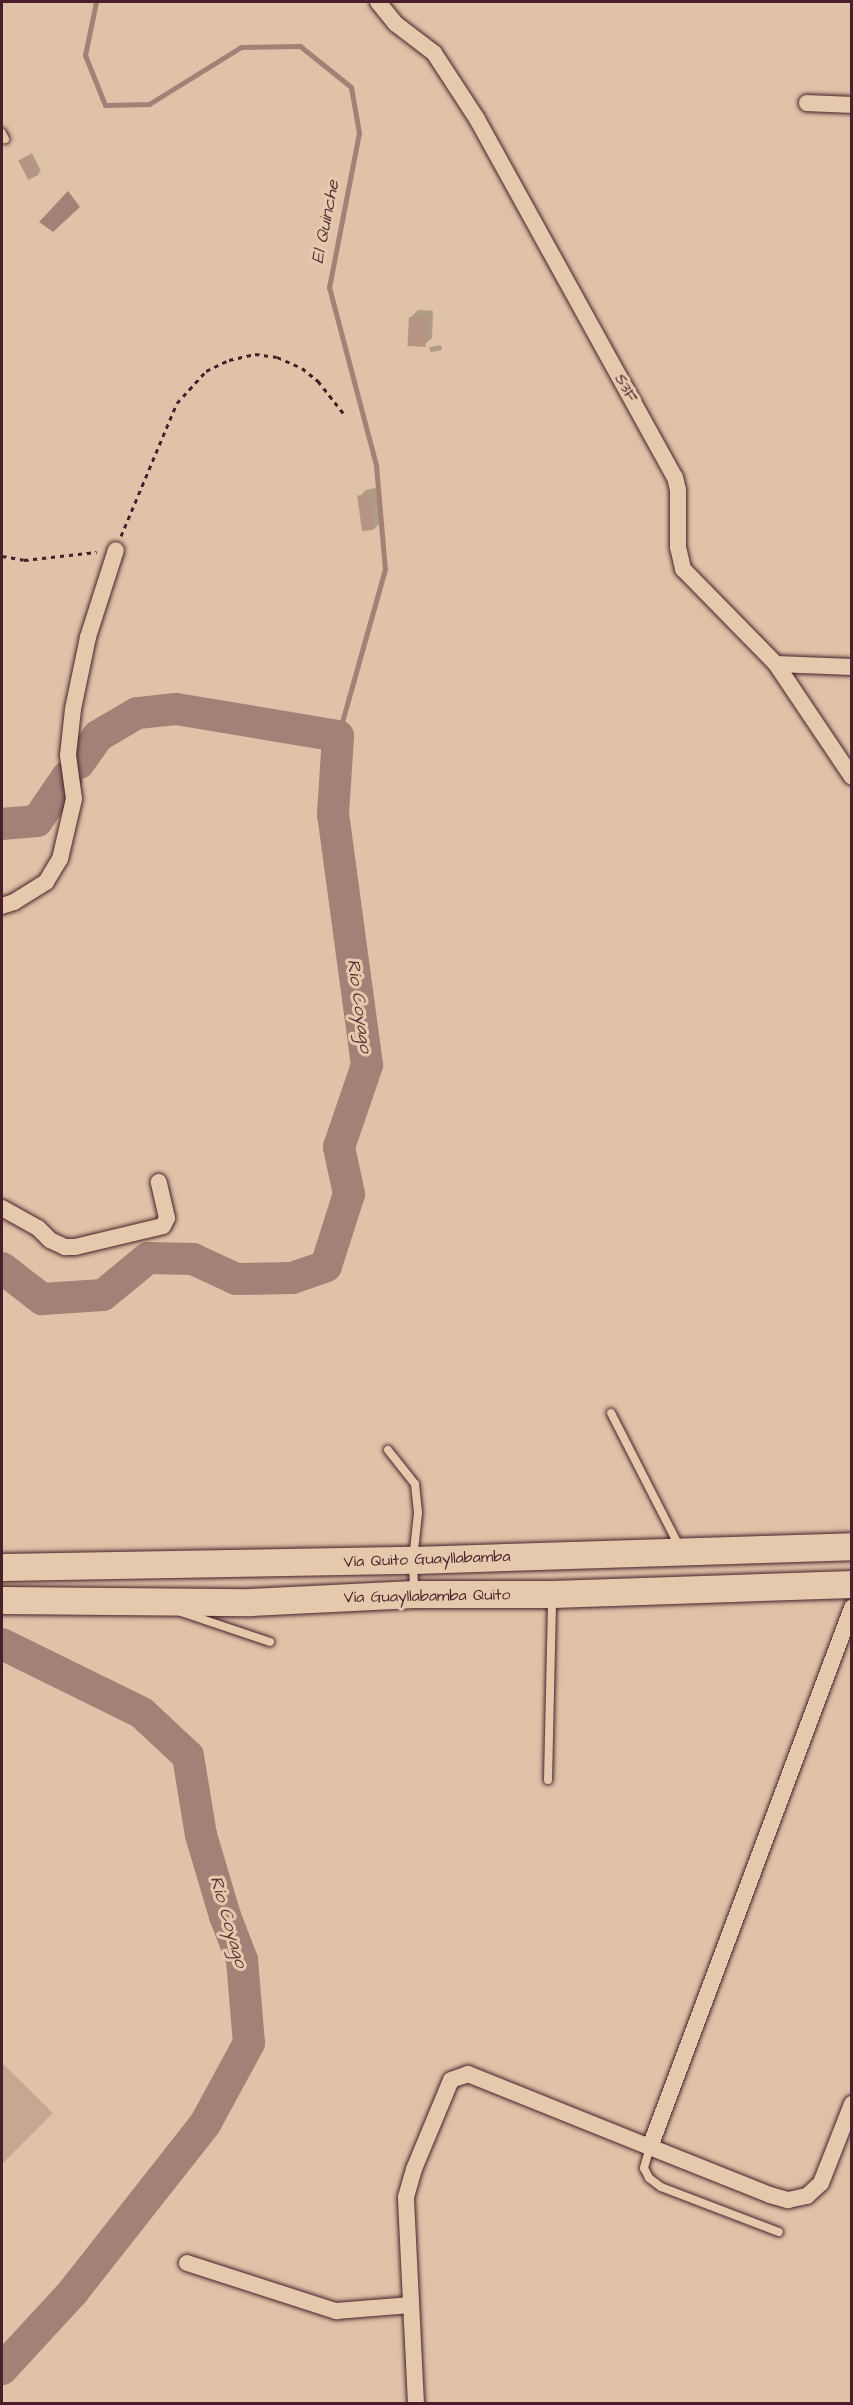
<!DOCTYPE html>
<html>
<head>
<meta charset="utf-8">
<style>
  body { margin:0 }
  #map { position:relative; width:853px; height:2405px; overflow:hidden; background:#dfc2a7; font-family:"Architects Daughter",sans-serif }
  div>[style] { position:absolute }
  .green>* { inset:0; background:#c6a792 }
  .water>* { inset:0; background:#a38176 }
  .shadow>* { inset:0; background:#0003; transform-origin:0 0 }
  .stream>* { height:5px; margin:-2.5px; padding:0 2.5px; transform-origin:2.5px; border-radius:2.5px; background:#a38176 }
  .river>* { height:32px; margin:-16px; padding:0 16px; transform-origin:16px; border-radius:16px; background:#a38176 }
  .building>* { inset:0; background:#b59484; transform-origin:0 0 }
  .path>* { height:3px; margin-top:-1.5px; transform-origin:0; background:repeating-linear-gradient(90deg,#4a1f2b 0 4.5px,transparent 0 9px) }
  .roads { filter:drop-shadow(0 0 2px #4a1f2b) drop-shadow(0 0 2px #4a1f2b) }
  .service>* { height:8px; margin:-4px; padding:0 4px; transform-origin:4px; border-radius:4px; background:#e5c9ac }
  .minor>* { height:16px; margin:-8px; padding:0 8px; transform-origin:8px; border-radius:8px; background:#e5c9ac }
  .trunk>* { height:27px; margin:-13.5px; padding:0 13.5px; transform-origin:13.5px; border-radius:13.5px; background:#e5c9ac }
  span { translate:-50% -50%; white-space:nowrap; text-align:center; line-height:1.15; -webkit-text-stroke:6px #e5c9ac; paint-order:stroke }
  .street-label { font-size:16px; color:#4a1f2b }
  .water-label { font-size:18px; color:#5c333a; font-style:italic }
  .frame { position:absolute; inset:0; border:3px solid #4a1f2b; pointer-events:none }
</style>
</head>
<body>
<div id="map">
  <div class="green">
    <i style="clip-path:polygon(2px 2063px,53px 2113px,2px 2164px)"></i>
  </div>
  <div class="water">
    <i style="clip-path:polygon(68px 191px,80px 207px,53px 232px,39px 222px)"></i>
  </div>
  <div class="shadow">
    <i style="clip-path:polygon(32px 153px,41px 171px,38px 174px,20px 161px)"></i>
    <i style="clip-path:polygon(418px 310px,433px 311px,432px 338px,424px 345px,411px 317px)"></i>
    <i style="left:441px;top:345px;width:5px;height:12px;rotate:79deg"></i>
    <i style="clip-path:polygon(376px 488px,381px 522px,374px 529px,359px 497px,366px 490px)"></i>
  </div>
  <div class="stream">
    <i style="left:96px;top:2px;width:54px;rotate:101.7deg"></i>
    <i style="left:85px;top:55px;width:54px;rotate:68.2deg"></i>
    <i style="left:105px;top:105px;width:44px;rotate:-1.3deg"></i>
    <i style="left:149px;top:104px;width:108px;rotate:-31.8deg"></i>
    <i style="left:241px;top:47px;width:59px;rotate:-1deg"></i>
    <i style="left:300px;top:46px;width:65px;rotate:38.8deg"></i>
    <i style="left:351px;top:87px;width:47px;rotate:80.1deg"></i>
    <i style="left:359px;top:133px;width:157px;rotate:101deg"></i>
    <i style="left:329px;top:287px;width:184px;rotate:75.2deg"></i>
    <i style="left:376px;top:465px;width:104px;rotate:85.1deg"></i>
    <i style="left:385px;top:569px;width:173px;rotate:105.7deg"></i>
  </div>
  <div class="river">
    <i style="left:2px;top:824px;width:35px;rotate:-5deg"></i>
    <i style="left:37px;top:821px;width:53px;rotate:-55.7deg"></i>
    <i style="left:2px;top:1268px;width:51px;rotate:37.8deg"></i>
    <i style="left:42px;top:1299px;width:61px;rotate:-3.8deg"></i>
    <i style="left:103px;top:1295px;width:58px;rotate:-39.4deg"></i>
    <i style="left:148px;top:1258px;width:45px;rotate:1.3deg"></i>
    <i style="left:193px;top:1259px;width:47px;rotate:24.9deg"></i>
    <i style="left:236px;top:1279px;width:56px;rotate:-1deg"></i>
    <i style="left:292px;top:1278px;width:36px;rotate:-19deg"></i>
    <i style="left:326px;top:1266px;width:76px;rotate:-72.3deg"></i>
    <i style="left:349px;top:1194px;width:48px;rotate:-102deg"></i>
    <i style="left:339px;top:1147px;width:87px;rotate:-71.1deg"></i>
    <i style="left:367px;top:1065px;width:253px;rotate:-97.7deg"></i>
    <i style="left:333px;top:814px;width:78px;rotate:-86.3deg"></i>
    <i style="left:338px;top:736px;width:164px;rotate:-170.5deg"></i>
    <i style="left:176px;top:709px;width:39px;rotate:174deg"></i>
    <i style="left:137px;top:713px;width:45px;rotate:149.5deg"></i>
    <i style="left:98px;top:736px;width:33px;rotate:125deg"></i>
    <i style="left:2px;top:1644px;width:156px;rotate:26.2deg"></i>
    <i style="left:142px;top:1713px;width:63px;rotate:43.1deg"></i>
    <i style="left:188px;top:1756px;width:80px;rotate:80.7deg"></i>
    <i style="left:201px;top:1835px;width:84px;rotate:73.5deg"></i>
    <i style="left:225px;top:1916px;width:47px;rotate:68.9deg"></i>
    <i style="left:242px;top:1960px;width:83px;rotate:85.2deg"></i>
    <i style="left:249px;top:2043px;width:92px;rotate:118.5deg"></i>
    <i style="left:205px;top:2124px;width:214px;rotate:128.2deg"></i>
    <i style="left:73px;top:2292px;width:105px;rotate:132.7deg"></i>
  </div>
  <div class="building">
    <i style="left:29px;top:155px;width:22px;height:12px;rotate:63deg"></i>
    <i style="left:409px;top:317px;width:18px;height:29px;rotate:3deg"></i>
    <i style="left:369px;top:494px;width:36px;height:12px;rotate:82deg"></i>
  </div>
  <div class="path">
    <i style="left:121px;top:536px;width:144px;rotate:-67.2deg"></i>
    <i style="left:177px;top:403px;width:43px;rotate:-47.8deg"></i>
    <i style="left:206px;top:371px;width:25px;rotate:-26deg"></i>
    <i style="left:229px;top:360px;width:27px;rotate:-13deg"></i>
    <i style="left:255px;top:354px;width:22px;rotate:8deg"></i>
    <i style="left:277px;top:357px;width:27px;rotate:24deg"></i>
    <i style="left:302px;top:368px;width:21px;rotate:39deg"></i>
    <i style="left:318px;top:381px;width:42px;rotate:51.8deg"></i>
    <i style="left:2px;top:556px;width:22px;rotate:10deg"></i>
    <i style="left:24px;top:560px;width:73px;rotate:-6.3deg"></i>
  </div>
  <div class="roads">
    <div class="service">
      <i style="left:2px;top:133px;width:7px;rotate:63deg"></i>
      <i style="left:611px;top:1413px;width:149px;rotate:62.9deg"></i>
      <i style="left:388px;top:1450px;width:43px;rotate:51.5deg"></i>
      <i style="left:415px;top:1484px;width:29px;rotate:84deg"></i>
      <i style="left:418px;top:1513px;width:47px;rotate:96.1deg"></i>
      <i style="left:413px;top:1560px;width:31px;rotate:88deg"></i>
      <i style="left:181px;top:1612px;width:94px;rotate:18.6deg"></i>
      <i style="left:548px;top:1780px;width:183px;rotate:-88.7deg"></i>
      <i style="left:650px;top:2147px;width:22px;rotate:106deg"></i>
      <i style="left:644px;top:2168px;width:11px;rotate:63deg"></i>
      <i style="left:649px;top:2178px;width:15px;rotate:37deg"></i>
      <i style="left:661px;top:2187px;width:126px;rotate:20.9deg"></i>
    </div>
    <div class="minor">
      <i style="left:378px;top:2px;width:28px;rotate:51deg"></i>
      <i style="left:396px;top:24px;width:48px;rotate:37.3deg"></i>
      <i style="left:434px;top:53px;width:79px;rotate:56.9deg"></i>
      <i style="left:477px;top:119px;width:409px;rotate:61.1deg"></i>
      <i style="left:675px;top:477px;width:13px;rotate:77deg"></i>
      <i style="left:678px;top:490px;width:57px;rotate:90deg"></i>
      <i style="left:678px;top:547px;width:23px;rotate:77deg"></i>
      <i style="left:683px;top:569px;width:133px;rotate:45.6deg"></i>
      <i style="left:776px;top:664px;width:136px;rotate:56.1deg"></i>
      <i style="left:807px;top:103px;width:45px;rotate:2.5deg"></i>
      <i style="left:776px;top:664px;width:76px;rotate:2.3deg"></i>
      <i style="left:2px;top:906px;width:13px;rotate:-18deg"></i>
      <i style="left:14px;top:902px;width:38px;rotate:-32deg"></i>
      <i style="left:46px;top:882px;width:27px;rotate:-59deg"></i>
      <i style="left:60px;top:859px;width:62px;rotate:-76.9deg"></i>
      <i style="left:74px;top:799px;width:44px;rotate:-97.8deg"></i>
      <i style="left:68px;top:755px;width:46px;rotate:-83.8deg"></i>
      <i style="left:73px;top:709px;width:74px;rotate:-78.2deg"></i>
      <i style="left:88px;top:637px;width:91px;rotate:-72.2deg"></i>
      <i style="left:2px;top:1208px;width:41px;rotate:29.1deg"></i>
      <i style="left:38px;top:1228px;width:17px;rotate:45deg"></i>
      <i style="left:50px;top:1240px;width:17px;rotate:25deg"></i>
      <i style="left:65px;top:1247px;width:10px"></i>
      <i style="left:75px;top:1247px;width:90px;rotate:-13.4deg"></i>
      <i style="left:163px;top:1226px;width:9px;rotate:-63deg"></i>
      <i style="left:167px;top:1218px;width:37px;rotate:-103deg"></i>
      <i style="left:650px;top:2147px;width:129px;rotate:21.8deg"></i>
      <i style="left:770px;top:2195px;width:19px;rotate:16deg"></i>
      <i style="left:788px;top:2200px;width:19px;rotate:-12deg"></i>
      <i style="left:807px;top:2196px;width:19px;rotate:-43deg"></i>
      <i style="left:821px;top:2183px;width:85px;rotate:-68.6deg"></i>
      <i style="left:187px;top:2263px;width:157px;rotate:17.9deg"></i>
      <i style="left:336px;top:2311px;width:75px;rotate:-4.6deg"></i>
      <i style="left:416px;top:2404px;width:207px;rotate:-92.8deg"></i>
      <i style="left:406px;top:2197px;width:29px;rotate:-74deg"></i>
      <i style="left:414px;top:2169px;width:96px;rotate:-67.4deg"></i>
      <i style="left:451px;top:2080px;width:18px;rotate:-19deg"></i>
      <i style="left:468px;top:2074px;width:196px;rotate:21.9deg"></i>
      <i style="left:650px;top:2147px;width:576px;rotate:-69.46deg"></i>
    </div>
    <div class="trunk">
      <i style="left:2px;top:1567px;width:411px;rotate:-1deg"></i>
      <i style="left:413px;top:1560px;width:439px;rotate:-1.8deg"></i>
      <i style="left:2px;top:1600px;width:248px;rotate:0.5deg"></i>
      <i style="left:250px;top:1602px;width:164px;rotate:-2.8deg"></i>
      <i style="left:414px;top:1594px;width:138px"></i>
      <i style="left:552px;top:1594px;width:300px;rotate:-1.9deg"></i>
    </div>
  </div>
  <div class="street-label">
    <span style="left:626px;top:388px;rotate:61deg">S3F</span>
    <span style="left:427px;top:1559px;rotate:-2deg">Vía Quito Guayllabamba</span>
    <span style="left:427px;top:1596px;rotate:-1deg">Vía Guayllabamba Quito</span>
  </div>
  <div class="water-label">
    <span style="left:326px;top:222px;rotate:-79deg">El Quinche</span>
    <span style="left:359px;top:1006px;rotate:82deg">Río Coyago</span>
    <span style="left:228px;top:1922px;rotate:74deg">Río Coyago</span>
  </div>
  <div class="frame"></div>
</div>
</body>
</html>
